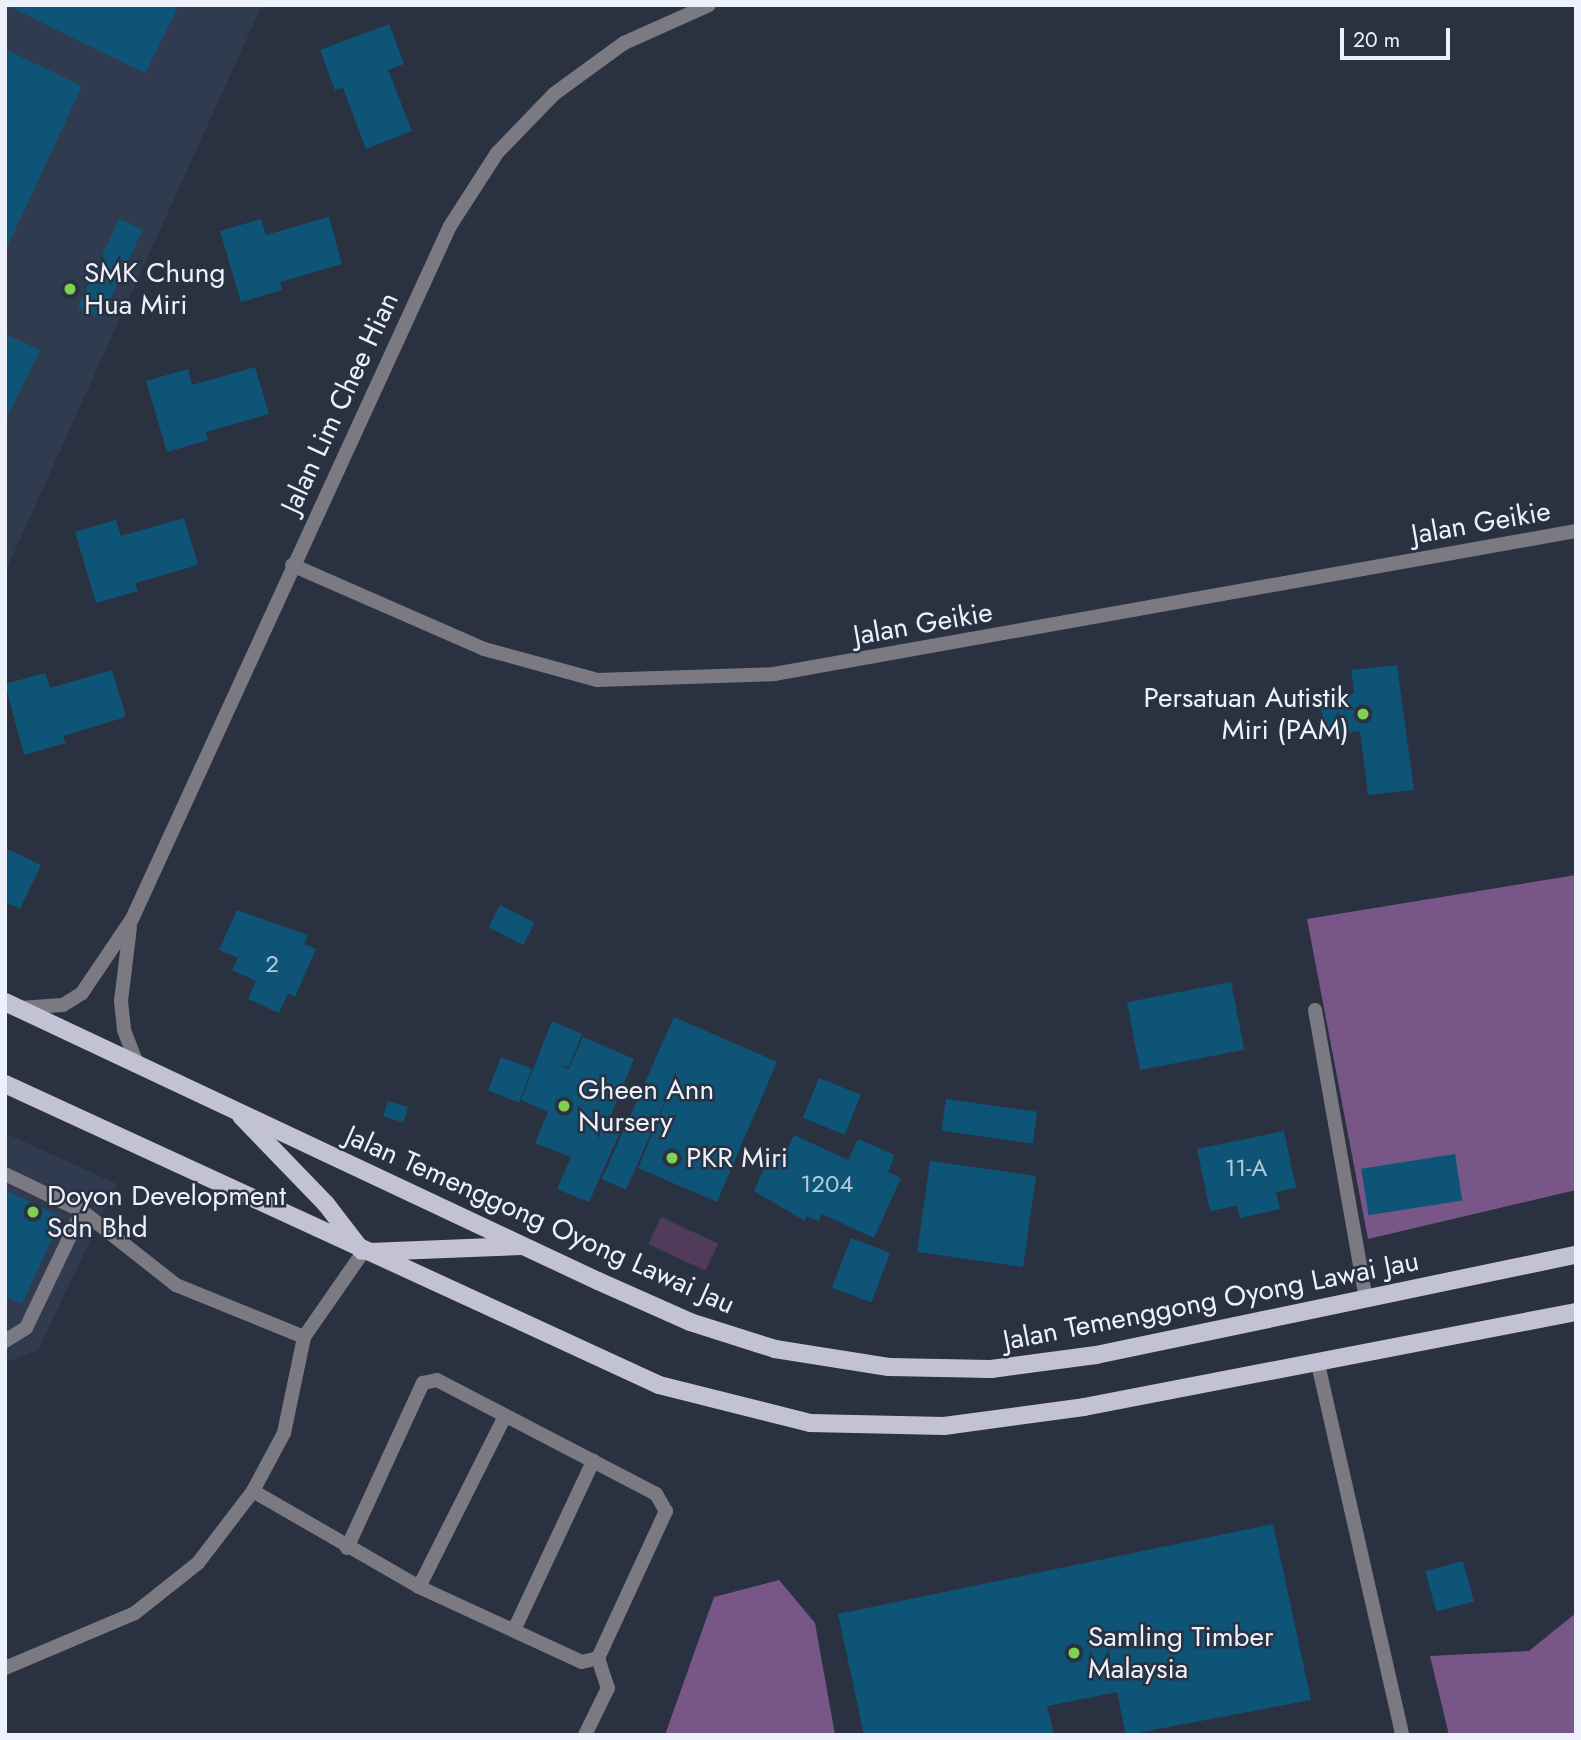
<!DOCTYPE html>
<html>
<head>
<meta charset="utf-8">
<style>
  body { margin:0 }
  #map { position:relative; width:1581px; height:1740px; overflow:hidden; background:#2a3241; font-family:Jost,sans-serif }
  div>[style] { position:absolute }
  .built>* { inset:0; background:#303b4f }
  .green>* { inset:0; background:#503b5b; transform-origin:0 0 }
  .forest>* { inset:0; background:#785688 }
  .building>* { inset:0; background:#0e5477; transform-origin:0 0 }
  .service>* { height:14px; margin:-7px; padding:0 7px; transform-origin:7px; border-radius:7px; background:#7b7a83 }
  .minor>* { height:14px; margin:-7px; padding:0 7px; transform-origin:7px; border-radius:7px; background:#7b7a83 }
  .primary>* { height:18px; margin:-9px; padding:0 9px; transform-origin:9px; border-radius:9px; background:#c3c2d4 }
  .dots>* { width:19px; height:19px; translate:-50% -50%; box-sizing:border-box; border:4px solid #2a3241; border-radius:50% }
  span { translate:-50% -50%; white-space:nowrap; text-align:center; line-height:1.15; -webkit-text-stroke:5px #2a3241; paint-order:stroke }
  .number-label { font-size:24px; color:#b4cada }
  .number-label span { -webkit-text-stroke-width:0 }
  .poi-label { font-size:28px; color:#ecf1fb }
  .left { translate:0 -50%; text-align:left }
  .right { translate:-100% -50%; text-align:right }
  .street-label { font-size:28px; color:#ecf1fb }
  .frame { position:absolute; inset:0; border:7px solid #ecf1fb; pointer-events:none }
  .scale { position:absolute; left:1340px; top:28px; width:110px; height:32px; box-sizing:border-box; border:4px solid #ecf1fb; border-top:0; padding-left:9px; font-size:21px; line-height:24px; white-space:nowrap; color:#ecf1fb; -webkit-text-stroke:5px #2a3241; paint-order:stroke }
</style>
</head>
<body>
<div id="map">
  <div class="built">
    <i style="clip-path:polygon(5px 5px,262px 5px,5px 572px)"></i>
    <i style="clip-path:polygon(5px 1133px,117px 1184px,38px 1350px,5px 1363px)"></i>
  </div>
  <div class="green">
    <i style="left:661px;top:1217px;width:63px;height:30px;rotate:25deg"></i>
  </div>
  <div class="forest">
    <i style="clip-path:polygon(1576px 875px,1576px 1190px,1368px 1239px,1307px 919px)"></i>
    <i style="clip-path:polygon(779px 1580px,815px 1623px,835px 1735px,665px 1735px,714px 1597px)"></i>
    <i style="clip-path:polygon(1576px 1613px,1576px 1735px,1449px 1735px,1430px 1656px,1529px 1651px)"></i>
  </div>
  <div class="building">
    <i style="clip-path:polygon(6px 5px,179px 5px,145px 73px)"></i>
    <i style="clip-path:polygon(389px 24px,404px 64px,388px 70px,412px 131px,366px 149px,343px 88px,335px 90px,320px 50px)"></i>
    <i style="clip-path:polygon(5px 49px,82px 86px,5px 252px)"></i>
    <i style="clip-path:polygon(329px 217px,342px 264px,280px 282px,282px 290px,241px 302px,220px 231px,261px 219px,266px 235px)"></i>
    <i style="left:119px;top:219px;width:26px;height:98px;rotate:25deg"></i>
    <i style="clip-path:polygon(5px 334px,40px 350px,5px 422px)"></i>
    <i style="clip-path:polygon(255px 367px,269px 414px,206px 432px,208px 440px,167px 452px,146px 381px,188px 369px,192px 385px)"></i>
    <i style="clip-path:polygon(184px 518px,198px 565px,135px 583px,138px 591px,96px 603px,75px 532px,116px 520px,121px 536px)"></i>
    <i style="clip-path:polygon(1397px 665px,1414px 790px,1368px 795px,1360px 731px,1325px 736px,1319px 696px,1354px 692px,1351px 670px)"></i>
    <i style="clip-path:polygon(112px 670px,126px 717px,63px 736px,66px 743px,24px 755px,5px 684px,45px 673px,50px 688px)"></i>
    <i style="clip-path:polygon(5px 848px,41px 865px,20px 909px,5px 902px)"></i>
    <i style="left:500px;top:905px;width:39px;height:25px;rotate:27deg"></i>
    <i style="clip-path:polygon(237px 910px,308px 935px,304px 944px,316px 949px,295px 997px,288px 993px,279px 1013px,248px 999px,256px 981px,232px 970px,238px 958px,219px 950px)"></i>
    <i style="left:1231px;top:982px;width:69px;height:106px;rotate:79deg"></i>
    <i style="clip-path:polygon(674px 1017px,777px 1062px,717px 1202px,638px 1168px,681px 1065px,626px 1190px,602px 1179px)"></i>
    <i style="clip-path:polygon(552px 1021px,582px 1034px,569px 1067px,560px 1065px,569px 1069px,583px 1037px,634px 1059px,607px 1125px,620px 1132px,589px 1202px,557px 1189px,571px 1157px,535px 1143px,548px 1112px,521px 1100px)"></i>
    <i style="left:501px;top:1057px;width:33px;height:36px;rotate:21deg"></i>
    <i style="left:819px;top:1078px;width:45px;height:43px;rotate:22deg"></i>
    <i style="left:946px;top:1099px;width:92px;height:32px;rotate:8deg"></i>
    <i style="left:388px;top:1101px;width:21px;height:16px;rotate:17deg"></i>
    <i style="clip-path:polygon(1284px 1131px,1296px 1188px,1276px 1192px,1280px 1209px,1240px 1218px,1237px 1206px,1210px 1211px,1197px 1149px)"></i>
    <i style="clip-path:polygon(794px 1135px,848px 1160px,858px 1139px,895px 1155px,888px 1172px,901px 1178px,874px 1238px,822px 1214px,819px 1221px,807px 1216px,805px 1221px,754px 1191px,770px 1154px,783px 1159px)"></i>
    <i style="left:1455px;top:1154px;width:47px;height:95px;rotate:81deg"></i>
    <i style="left:930px;top:1161px;width:107px;height:92px;rotate:8deg"></i>
    <i style="clip-path:polygon(5px 1190px,62px 1217px,22px 1304px,5px 1296px)"></i>
    <i style="left:851px;top:1238px;width:42px;height:53px;rotate:21deg"></i>
    <i style="clip-path:polygon(1273px 1524px,1311px 1700px,1126px 1735px,1117px 1692px,1047px 1706px,1054px 1735px,864px 1735px,838px 1614px)"></i>
    <i style="left:1463px;top:1561px;width:42px;height:39px;rotate:75deg"></i>
  </div>
  <div class="service">
    <i style="left:1315px;top:1010px;width:292px;rotate:80deg"></i>
    <i style="left:5px;top:1174px;width:85px;rotate:25.7deg"></i>
    <i style="left:82px;top:1211px;width:120px;rotate:38.2deg"></i>
    <i style="left:176px;top:1285px;width:138px;rotate:22.1deg"></i>
    <i style="left:5px;top:1341px;width:25px;rotate:-32deg"></i>
    <i style="left:26px;top:1328px;width:130px;rotate:-64.4deg"></i>
    <i style="left:1318px;top:1364px;width:380px;rotate:77.2deg"></i>
    <i style="left:253px;top:1491px;width:192px;rotate:30deg"></i>
    <i style="left:419px;top:1587px;width:179px;rotate:24.7deg"></i>
    <i style="left:582px;top:1662px;width:16px;rotate:-14deg"></i>
    <i style="left:347px;top:1548px;width:182px;rotate:-65.3deg"></i>
    <i style="left:423px;top:1383px;width:14px;rotate:-12deg"></i>
    <i style="left:437px;top:1380px;width:247px;rotate:27.5deg"></i>
    <i style="left:656px;top:1494px;width:20px;rotate:60deg"></i>
    <i style="left:666px;top:1511px;width:162px;rotate:114.8deg"></i>
    <i style="left:598px;top:1658px;width:32px;rotate:72deg"></i>
    <i style="left:608px;top:1688px;width:52px;rotate:116.1deg"></i>
    <i style="left:419px;top:1587px;width:191px;rotate:-63.3deg"></i>
    <i style="left:514px;top:1630px;width:187px;rotate:-64.9deg"></i>
    <i style="left:5px;top:1668px;width:141px;rotate:-22.9deg"></i>
    <i style="left:135px;top:1613px;width:80px;rotate:-38.4deg"></i>
    <i style="left:198px;top:1563px;width:91px;rotate:-52.6deg"></i>
    <i style="left:253px;top:1491px;width:66px;rotate:-61.9deg"></i>
    <i style="left:284px;top:1433px;width:98px;rotate:-78.2deg"></i>
    <i style="left:304px;top:1337px;width:103px;rotate:-55.2deg"></i>
  </div>
  <div class="minor">
    <i style="left:292px;top:565px;width:210px;rotate:23.6deg"></i>
    <i style="left:484px;top:649px;width:117px;rotate:15.3deg"></i>
    <i style="left:597px;top:680px;width:177px;rotate:-1.9deg"></i>
    <i style="left:774px;top:674px;width:815px;rotate:-10.11deg"></i>
    <i style="left:130px;top:927px;width:75px;rotate:96.9deg"></i>
    <i style="left:121px;top:1001px;width:29px;rotate:84deg"></i>
    <i style="left:124px;top:1030px;width:34px;rotate:69deg"></i>
    <i style="left:19px;top:1008px;width:44px;rotate:-3.9deg"></i>
    <i style="left:63px;top:1005px;width:22px;rotate:-32deg"></i>
    <i style="left:82px;top:993px;width:89px;rotate:-56deg"></i>
    <i style="left:132px;top:919px;width:762px;rotate:-65.35deg"></i>
    <i style="left:450px;top:226px;width:87px;rotate:-57.2deg"></i>
    <i style="left:497px;top:153px;width:82px;rotate:-46deg"></i>
    <i style="left:554px;top:94px;width:87px;rotate:-36.1deg"></i>
    <i style="left:624px;top:43px;width:93px;rotate:-24.1deg"></i>
  </div>
  <div class="primary">
    <i style="left:5px;top:1002px;width:655px;rotate:25.2deg"></i>
    <i style="left:598px;top:1281px;width:101px;rotate:24deg"></i>
    <i style="left:690px;top:1322px;width:89px;rotate:17.6deg"></i>
    <i style="left:775px;top:1349px;width:115px;rotate:9deg"></i>
    <i style="left:889px;top:1367px;width:102px;rotate:1.1deg"></i>
    <i style="left:991px;top:1369px;width:106px;rotate:-7.6deg"></i>
    <i style="left:1096px;top:1355px;width:490px;rotate:-11.8deg"></i>
    <i style="left:5px;top:1084px;width:720px;rotate:24.71deg"></i>
    <i style="left:659px;top:1385px;width:156px;rotate:14.1deg"></i>
    <i style="left:810px;top:1423px;width:134px;rotate:1.3deg"></i>
    <i style="left:944px;top:1426px;width:141px;rotate:-7.7deg"></i>
    <i style="left:1084px;top:1407px;width:501px;rotate:-10.93deg"></i>
    <i style="left:241px;top:1116px;width:122px;rotate:46deg"></i>
    <i style="left:326px;top:1204px;width:59px;rotate:52.5deg"></i>
    <i style="left:370px;top:1252px;width:150px;rotate:-2.3deg"></i>
  </div>
  <div class="dots">
    <i style="left:70px;top:289px;background:#80d051"></i>
    <i style="left:1363px;top:714px;background:#80d051"></i>
    <i style="left:564px;top:1106px;background:#80d051"></i>
    <i style="left:672px;top:1158px;background:#80d051"></i>
    <i style="left:33px;top:1212px;background:#80d051"></i>
    <i style="left:1074px;top:1653px;background:#80d051"></i>
  </div>
  <div class="number-label">
    <span style="left:272px;top:964px">2</span>
    <span style="left:1246px;top:1168px">11-A</span>
    <span style="left:827px;top:1184px">1204</span>
  </div>
  <div class="poi-label">
    <span class="left" style="left:84px;top:289px">SMK Chung<br>Hua Miri</span>
    <span class="right" style="left:1349px;top:714px">Persatuan Autistik<br>Miri (PAM)</span>
    <span class="left" style="left:578px;top:1106px">Gheen Ann<br>Nursery</span>
    <span class="left" style="left:686px;top:1158px">PKR Miri</span>
    <span class="left" style="left:47px;top:1212px">Doyon Development<br>Sdn Bhd</span>
    <span class="left" style="left:1088px;top:1653px">Samling Timber<br>Malaysia</span>
  </div>
  <div class="street-label">
    <span style="left:340px;top:403px;rotate:-65deg">Jalan Lim Chee Hian</span>
    <span style="left:1481px;top:523px;rotate:-10deg">Jalan Geikie</span>
    <span style="left:923px;top:624px;rotate:-10deg">Jalan Geikie</span>
    <span style="left:540px;top:1220px;rotate:24deg">Jalan Temenggong Oyong Lawai Jau</span>
    <span style="left:1211px;top:1301px;rotate:-11deg">Jalan Temenggong Oyong Lawai Jau</span>
  </div>
  <div class="frame"></div>
  <div class="scale">20 m</div>
</div>
</body>
</html>
